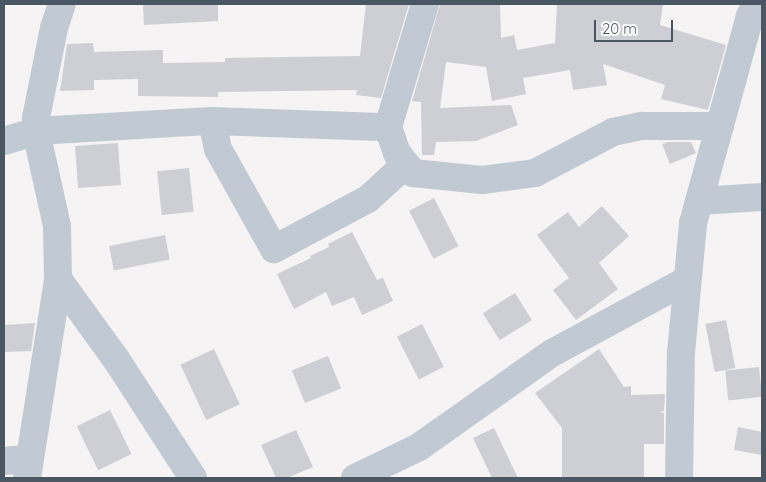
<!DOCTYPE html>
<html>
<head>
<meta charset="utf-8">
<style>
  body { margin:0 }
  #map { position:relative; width:766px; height:482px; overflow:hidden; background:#f5f3f3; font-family:Quicksand,sans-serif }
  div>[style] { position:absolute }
  .building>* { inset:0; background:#cdcfd5; transform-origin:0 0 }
  .minor>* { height:28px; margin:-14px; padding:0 14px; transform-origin:14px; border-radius:14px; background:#c1cad2 }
  .tertiary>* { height:28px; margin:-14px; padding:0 14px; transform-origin:14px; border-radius:14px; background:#c1cad2 }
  span { translate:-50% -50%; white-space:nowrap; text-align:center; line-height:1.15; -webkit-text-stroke:4px #fff; paint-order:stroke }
  .frame { position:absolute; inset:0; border:5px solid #4a5661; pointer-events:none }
  .scale { position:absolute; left:594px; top:20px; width:79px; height:22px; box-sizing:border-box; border:2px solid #4a5661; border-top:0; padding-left:6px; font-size:15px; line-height:18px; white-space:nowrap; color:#4a5661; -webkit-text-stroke:4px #fff; paint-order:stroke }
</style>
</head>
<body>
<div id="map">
  <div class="building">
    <i style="clip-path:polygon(143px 4px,218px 4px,218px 21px,144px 25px)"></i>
    <i style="clip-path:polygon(366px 4px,409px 4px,381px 98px,356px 95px,357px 90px,218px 92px,218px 97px,138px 96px,138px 79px,94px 80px,94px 90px,60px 91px,67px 44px,93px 43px,94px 52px,163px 50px,163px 63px,225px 62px,225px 58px,360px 56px)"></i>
    <i style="clip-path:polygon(440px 4px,500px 4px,501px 38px,514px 35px,517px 50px,555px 43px,557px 4px,663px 4px,660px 25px,726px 45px,708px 110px,661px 99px,665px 85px,603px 64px,607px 85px,573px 90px,570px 70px,523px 78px,526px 94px,492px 101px,486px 67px,446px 62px,440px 108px,511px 105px,518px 125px,476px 141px,436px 142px,434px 155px,422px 155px,421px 102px,412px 101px)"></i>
    <i style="clip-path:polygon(668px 142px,691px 142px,696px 153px,670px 164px,662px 144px)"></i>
    <i style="left:118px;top:143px;width:42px;height:43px;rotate:86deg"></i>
    <i style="left:189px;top:168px;width:44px;height:32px;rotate:84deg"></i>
    <i style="left:434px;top:198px;width:54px;height:28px;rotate:63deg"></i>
    <i style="clip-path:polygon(602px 206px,629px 236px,599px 263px,618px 289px,576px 320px,553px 290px,569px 278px,537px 235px,568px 212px,579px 227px)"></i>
    <i style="clip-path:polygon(352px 232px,377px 280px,383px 278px,393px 301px,362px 315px,354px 297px,332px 306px,326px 292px,294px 309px,277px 274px,311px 258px,310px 256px,329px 247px,328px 244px)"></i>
    <i style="left:165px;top:235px;width:25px;height:57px;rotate:79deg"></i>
    <i style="left:515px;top:293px;width:32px;height:38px;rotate:58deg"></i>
    <i style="left:726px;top:320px;width:49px;height:21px;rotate:79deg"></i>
    <i style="clip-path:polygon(35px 323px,31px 351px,4px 352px,4px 325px)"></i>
    <i style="left:422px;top:324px;width:48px;height:28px;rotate:63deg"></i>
    <i style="left:214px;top:349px;width:61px;height:37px;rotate:65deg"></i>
    <i style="clip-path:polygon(599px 349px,624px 387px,631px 386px,631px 395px,665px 394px,664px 411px,659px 412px,664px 413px,664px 444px,644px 444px,644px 478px,562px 478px,562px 428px,535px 393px)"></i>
    <i style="left:328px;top:356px;width:35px;height:39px;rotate:68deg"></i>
    <i style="left:759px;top:367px;width:30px;height:34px;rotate:84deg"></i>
    <i style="left:110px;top:410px;width:49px;height:37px;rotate:64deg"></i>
    <i style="clip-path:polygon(738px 427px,762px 432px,762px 455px,734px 450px)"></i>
    <i style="clip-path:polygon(494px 428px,518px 478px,492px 478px,473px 438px)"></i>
    <i style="clip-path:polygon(296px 430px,313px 467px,287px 478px,276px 478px,261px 445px)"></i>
  </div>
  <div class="minor">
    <i style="left:212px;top:121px;width:29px;rotate:78deg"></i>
    <i style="left:218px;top:149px;width:115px;rotate:60.8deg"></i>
    <i style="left:274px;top:249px;width:106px;rotate:-28deg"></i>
    <i style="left:368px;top:199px;width:49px;rotate:-42.5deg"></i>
    <i style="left:388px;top:127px;width:128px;rotate:-73.3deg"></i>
    <i style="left:4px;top:141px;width:34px;rotate:-17deg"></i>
    <i style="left:36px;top:131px;width:176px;rotate:-3.3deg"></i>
    <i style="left:212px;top:121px;width:176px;rotate:2deg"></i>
    <i style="left:388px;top:127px;width:28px;rotate:71deg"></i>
    <i style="left:397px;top:153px;width:26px;rotate:51deg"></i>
    <i style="left:413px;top:173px;width:69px;rotate:5.8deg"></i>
    <i style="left:482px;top:180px;width:53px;rotate:-7.5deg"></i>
    <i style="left:535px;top:173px;width:88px;rotate:-27.7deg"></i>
    <i style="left:613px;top:132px;width:30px;rotate:-12deg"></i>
    <i style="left:642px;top:126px;width:78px"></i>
    <i style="left:699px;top:201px;width:63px;rotate:-3.6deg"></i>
    <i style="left:58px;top:279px;width:99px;rotate:54.1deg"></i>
    <i style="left:116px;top:359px;width:142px;rotate:57.1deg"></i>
    <i style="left:4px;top:461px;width:25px;rotate:-5deg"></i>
    <i style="left:355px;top:478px;width:71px;rotate:-25.8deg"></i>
    <i style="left:419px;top:447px;width:163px;rotate:-35.3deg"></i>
    <i style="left:552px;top:353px;width:153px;rotate:-28.4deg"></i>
    <i style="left:679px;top:478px;width:125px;rotate:-89.1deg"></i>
    <i style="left:681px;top:353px;width:131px;rotate:-84.7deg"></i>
    <i style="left:693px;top:223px;width:215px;rotate:-74.6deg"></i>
    <i style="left:750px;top:16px;width:14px;rotate:-60deg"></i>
  </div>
  <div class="tertiary">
    <i style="left:27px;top:478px;width:201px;rotate:-81.1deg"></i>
    <i style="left:58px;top:279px;width:53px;rotate:-91.1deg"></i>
    <i style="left:57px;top:226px;width:97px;rotate:-102.5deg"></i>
    <i style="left:36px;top:131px;width:13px;rotate:-90deg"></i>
    <i style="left:36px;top:118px;width:92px;rotate:-78.7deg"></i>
    <i style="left:54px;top:28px;width:25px;rotate:-72deg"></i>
  </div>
  <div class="frame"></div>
  <div class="scale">20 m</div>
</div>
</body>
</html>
